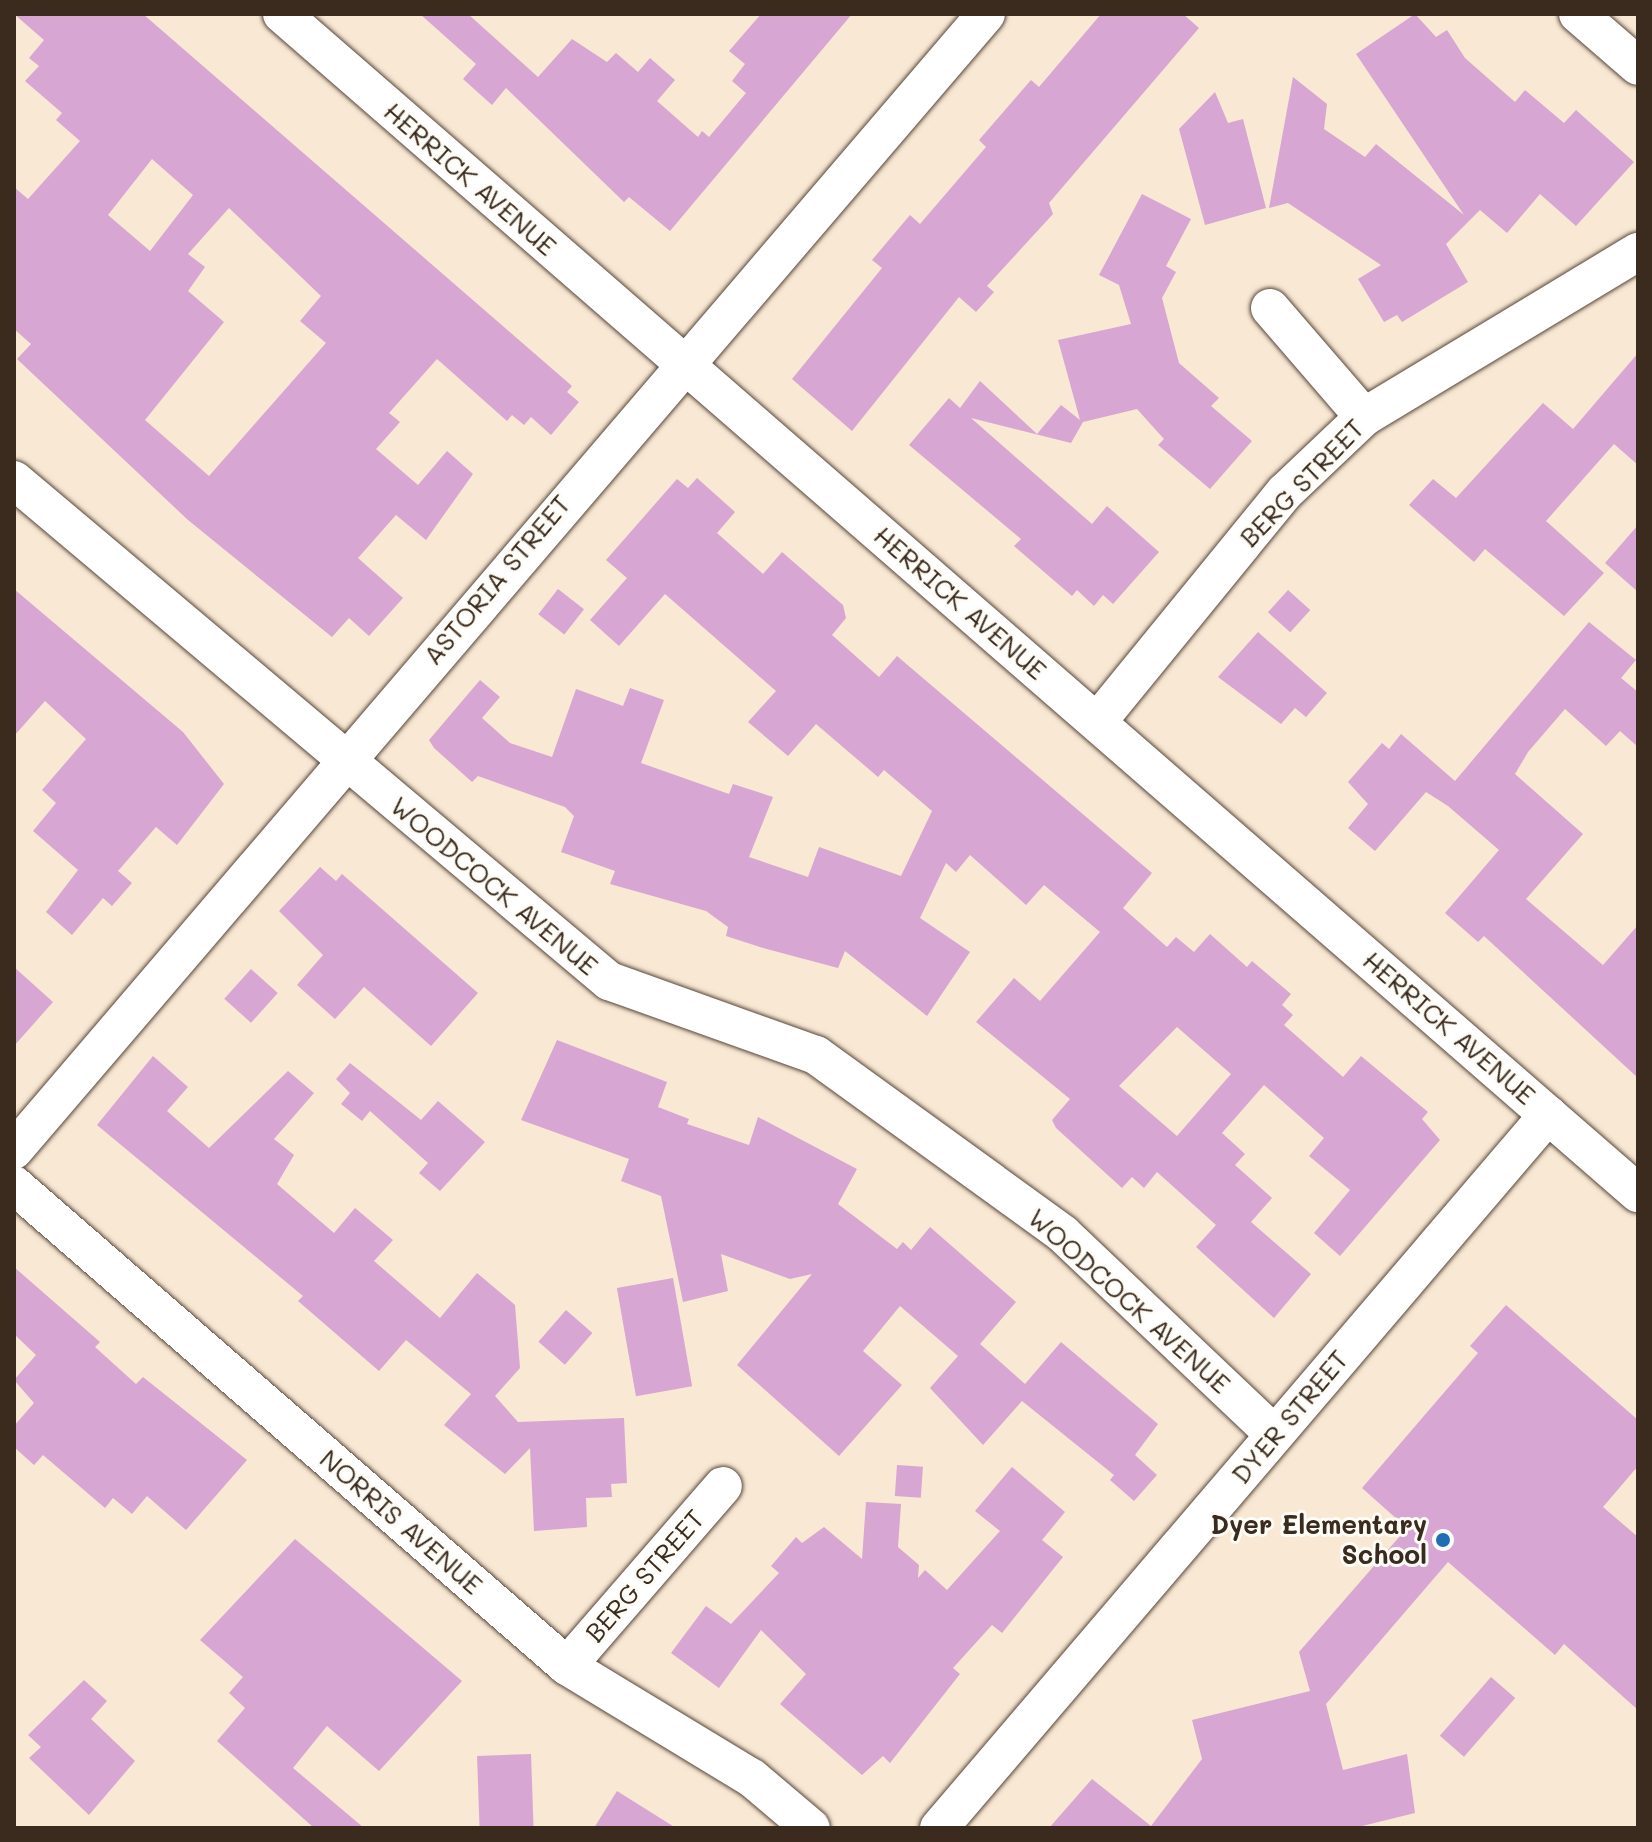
<!DOCTYPE html>
<html>
<head>
<meta charset="utf-8">
<style>
  body { margin:0 }
  #map { position:relative; width:1652px; height:1842px; overflow:hidden; background:#f8e8d4; font-family:Mali,sans-serif }
  div>[style] { position:absolute }
  .building>* { inset:0; background:#d8a6d3; transform-origin:0 0 }
  .roads { filter:drop-shadow(0 0 2px #574639) drop-shadow(0 0 2px #574639) }
  .minor>* { height:38px; margin:-19px; padding:0 19px; transform-origin:19px; border-radius:19px; background:#fff }
  .dots>* { width:22px; height:22px; translate:-50% -50%; box-sizing:border-box; border:4px solid #fdfcf7; border-radius:50% }
  span { translate:-50% -50%; white-space:nowrap; text-align:center; line-height:1.15; -webkit-text-stroke:6px #fdfcf7; paint-order:stroke }
  .street-label { font-size:26px; color:#3b2a1e }
  .poi-label { font-size:26px; color:#3b2a1e; font-weight:700 }
  .right { translate:-100% -50%; text-align:right }
  .frame { position:absolute; inset:0; border:16px solid #3b2a1e; pointer-events:none }
</style>
</head>
<body>
<div id="map">
  <div class="building">
    <i style="clip-path:polygon(evenodd,14px 14px,143px 14px,572px 386px,567px 392px,579px 402px,551px 435px,531px 417px,524px 425px,512px 415px,507px 421px,437px 359px,389px 413px,400px 422px,376px 449px,418px 485px,447px 451px,473px 474px,426px 540px,396px 515px,358px 558px,403px 598px,369px 636px,349px 618px,332px 637px,188px 520px,17px 359px,31px 344px,14px 329px,14px 187px,28px 199px,80px 141px,56px 120px,62px 113px,25px 81px,39px 66px,29px 58px,44px 40px,14px 14px,152px 159px,193px 195px,150px 251px,108px 215px,152px 159px,14px 14px,229px 208px,321px 296px,300px 321px,326px 343px,209px 476px,145px 420px,224px 322px,188px 291px,205px 267px,188px 254px,229px 208px)"></i>
    <i style="clip-path:polygon(420px 14px,468px 14px,538px 77px,572px 39px,607px 62px,616px 53px,638px 72px,650px 58px,675px 80px,657px 101px,698px 137px,702px 131px,709px 137px,746px 93px,732px 81px,745px 64px,729px 51px,761px 14px,852px 14px,670px 231px,629px 197px,624px 202px,506px 88px,492px 105px,463px 79px,476px 64px)"></i>
    <i style="clip-path:polygon(1101px 14px,1183px 14px,1199px 28px,1049px 203px,1053px 214px,987px 286px,994px 292px,976px 312px,959px 297px,852px 431px,792px 379px,882px 268px,872px 260px,910px 215px,920px 224px,986px 147px,979px 140px,1031px 80px,1039px 87px)"></i>
    <i style="clip-path:polygon(1415px 14px,1436px 37px,1447px 30px,1465px 58px,1515px 102px,1525px 90px,1564px 123px,1576px 110px,1634px 162px,1576px 226px,1540px 194px,1507px 233px,1480px 210px,1446px 244px,1468px 282px,1402px 322px,1397px 315px,1384px 322px,1358px 279px,1381px 265px,1288px 203px,1269px 208px,1293px 77px,1327px 104px,1324px 129px,1365px 157px,1376px 144px,1464px 215px,1356px 54px)"></i>
    <i style="clip-path:polygon(1215px 92px,1228px 123px,1243px 119px,1266px 208px,1205px 225px,1179px 129px)"></i>
    <i style="clip-path:polygon(1142px 194px,1191px 219px,1166px 266px,1176px 272px,1162px 298px,1179px 363px,1219px 398px,1211px 406px,1252px 441px,1210px 489px,1158px 445px,1164px 439px,1137px 409px,1083px 422px,1071px 443px,971px 418px,1092px 524px,1107px 506px,1159px 552px,1113px 604px,1103px 595px,1094px 606px,1077px 590px,1072px 596px,1014px 546px,1021px 539px,909px 445px,949px 398px,960px 408px,980px 381px,1037px 434px,1061px 405px,1080px 420px,1058px 340px,1131px 324px,1119px 285px,1099px 275px)"></i>
    <i style="clip-path:polygon(1638px 353px,1638px 465px,1614px 444px,1546px 521px,1604px 573px,1564px 616px,1485px 549px,1474px 562px,1409px 505px,1433px 479px,1456px 498px,1543px 403px,1573px 429px)"></i>
    <i style="clip-path:polygon(evenodd,697px 478px,735px 512px,717px 533px,763px 574px,782px 552px,843px 605px,846px 618px,832px 635px,879px 677px,897px 656px,1152px 873px,1123px 908px,1167px 947px,1176px 937px,1194px 952px,1210px 934px,1247px 967px,1252px 961px,1291px 994px,1282px 1005px,1293px 1015px,1284px 1025px,1343px 1077px,1361px 1056px,1428px 1112px,1422px 1119px,1440px 1140px,1340px 1256px,1314px 1233px,1350px 1190px,1309px 1156px,1324px 1138px,1264px 1085px,1222px 1133px,1245px 1154px,1235px 1165px,1272px 1198px,1251px 1222px,1311px 1274px,1274px 1318px,1196px 1247px,1216px 1225px,1157px 1172px,1144px 1188px,1132px 1177px,1122px 1188px,1056px 1128px,1052px 1120px,1070px 1099px,976px 1022px,1014px 978px,1040px 1001px,1100px 932px,1044px 885px,1026px 905px,970px 855px,956px 872px,946px 863px,920px 918px,970px 952px,927px 1016px,845px 951px,838px 968px,763px 948px,726px 936px,728px 927px,706px 911px,610px 884px,615px 871px,561px 852px,574px 816px,565px 807px,478px 776px,472px 782px,434px 748px,429px 740px,480px 680px,500px 697px,482px 718px,510px 743px,552px 757px,576px 689px,623px 706px,630px 688px,664px 700px,641px 763px,729px 794px,733px 784px,773px 797px,749px 857px,808px 877px,819px 847px,901px 876px,932px 811px,884px 770px,878px 777px,816px 724px,788px 756px,748px 722px,776px 691px,665px 594px,619px 646px,590px 620px,627px 578px,606px 560px,677px 479px,688px 488px,697px 478px,1177px 1027px,1231px 1074px,1177px 1136px,1119px 1086px,1177px 1027px)"></i>
    <i style="clip-path:polygon(1638px 525px,1638px 592px,1605px 563px)"></i>
    <i style="clip-path:polygon(14px 589px,183px 732px,224px 784px,177px 845px,156px 827px,118px 871px,132px 883px,112px 906px,103px 898px,72px 935px,46px 912px,78px 870px,33px 831px,56px 803px,42px 790px,86px 739px,45px 701px,14px 736px)"></i>
    <i style="left:558px;top:589px;width:33px;height:32px;rotate:38deg"></i>
    <i style="left:1288px;top:590px;width:30px;height:30px;rotate:42deg"></i>
    <i style="clip-path:polygon(1589px 622px,1636px 660px,1621px 678px,1638px 692px,1638px 747px,1620px 731px,1606px 746px,1565px 709px,1528px 752px,1515px 774px,1583px 834px,1526px 899px,1603px 965px,1638px 925px,1638px 1078px,1484px 936px,1478px 942px,1445px 913px,1499px 850px,1448px 806px,1426px 792px,1375px 851px,1348px 828px,1368px 804px,1348px 782px,1382px 743px,1389px 749px,1401px 734px,1455px 781px)"></i>
    <i style="clip-path:polygon(1258px 632px,1327px 693px,1306px 717px,1295px 708px,1281px 724px,1218px 677px)"></i>
    <i style="clip-path:polygon(320px 867px,336px 881px,342px 874px,478px 993px,431px 1046px,364px 987px,335px 1019px,297px 985px,323px 955px,279px 911px)"></i>
    <i style="clip-path:polygon(14px 967px,53px 1002px,14px 1046px)"></i>
    <i style="left:251px;top:969px;width:36px;height:40px;rotate:42deg"></i>
    <i style="clip-path:polygon(557px 1040px,667px 1082px,658px 1107px,689px 1119px,687px 1124px,749px 1145px,758px 1117px,857px 1169px,838px 1204px,897px 1249px,903px 1242px,911px 1250px,930px 1227px,1016px 1302px,980px 1344px,1025px 1384px,1061px 1342px,1158px 1424px,1135px 1455px,1157px 1475px,1134px 1501px,1110px 1480px,1114px 1475px,1022px 1401px,983px 1445px,930px 1388px,958px 1356px,900px 1306px,863px 1351px,902px 1385px,839px 1456px,737px 1365px,812px 1274px,790px 1279px,721px 1254px,728px 1291px,683px 1302px,661px 1196px,621px 1181px,629px 1159px,521px 1120px)"></i>
    <i style="clip-path:polygon(153px 1056px,188px 1087px,167px 1111px,209px 1148px,288px 1071px,314px 1093px,274px 1139px,294px 1155px,277px 1184px,334px 1233px,355px 1208px,393px 1240px,374px 1261px,440px 1318px,477px 1273px,515px 1305px,520px 1368px,495px 1396px,518px 1422px,624px 1418px,627px 1483px,611px 1484px,612px 1497px,586px 1498px,587px 1527px,534px 1531px,530px 1448px,505px 1474px,444px 1425px,471px 1394px,406px 1340px,379px 1371px,298px 1301px,303px 1296px,97px 1125px)"></i>
    <i style="clip-path:polygon(350px 1063px,421px 1120px,438px 1101px,485px 1142px,440px 1191px,419px 1173px,428px 1163px,370px 1111px,362px 1121px,341px 1104px,350px 1093px,336px 1079px)"></i>
    <i style="clip-path:polygon(14px 1267px,100px 1342px,95px 1347px,136px 1384px,143px 1377px,247px 1460px,186px 1530px,147px 1496px,132px 1514px,113px 1498px,105px 1508px,43px 1455px,34px 1465px,14px 1447px,14px 1426px,34px 1403px,14px 1380px,36px 1355px,14px 1334px)"></i>
    <i style="left:673px;top:1278px;width:110px;height:57px;rotate:80deg"></i>
    <i style="clip-path:polygon(1506px 1305px,1638px 1420px,1638px 1466px,1603px 1507px,1638px 1537px,1638px 1710px,1564px 1644px,1555px 1655px,1448px 1562px,1326px 1704px,1343px 1770px,1407px 1754px,1415px 1813px,1354px 1828px,1049px 1828px,1092px 1779px,1151px 1826px,1202px 1759px,1192px 1720px,1310px 1691px,1299px 1652px,1407px 1528px,1362px 1488px,1478px 1353px,1470px 1346px)"></i>
    <i style="left:566px;top:1310px;width:35px;height:42px;rotate:41deg"></i>
    <i style="left:897px;top:1465px;width:26px;height:31px;rotate:4deg"></i>
    <i style="clip-path:polygon(1012px 1467px,1065px 1512px,1042px 1540px,1063px 1557px,1002px 1633px,992px 1625px,953px 1668px,960px 1674px,890px 1763px,883px 1756px,862px 1775px,780px 1704px,806px 1674px,761px 1630px,719px 1688px,671px 1653px,706px 1606px,731px 1624px,779px 1573px,771px 1566px,796px 1537px,802px 1543px,824px 1527px,862px 1559px,866px 1502px,901px 1504px,898px 1547px,919px 1565px,918px 1578px,925px 1570px,947px 1590px,1000px 1531px,975px 1511px)"></i>
    <i style="clip-path:polygon(295px 1539px,462px 1681px,379px 1771px,327px 1726px,293px 1768px,364px 1828px,314px 1828px,217px 1741px,245px 1708px,229px 1693px,243px 1677px,200px 1640px)"></i>
    <i style="left:1491px;top:1677px;width:32px;height:78px;rotate:41deg"></i>
    <i style="clip-path:polygon(84px 1680px,107px 1701px,91px 1719px,135px 1761px,89px 1815px,29px 1758px,41px 1747px,28px 1735px)"></i>
    <i style="left:531px;top:1754px;width:74px;height:54px;rotate:88deg"></i>
    <i style="clip-path:polygon(617px 1791px,676px 1828px,594px 1828px)"></i>
  </div>
  <div class="roads">
    <div class="minor">
      <i style="left:282px;top:14px;width:1797px;rotate:41.01deg"></i>
      <i style="left:1578px;top:14px;width:79px;rotate:40.9deg"></i>
      <i style="left:1270px;top:308px;width:144px;rotate:49.2deg"></i>
      <i style="left:14px;top:480px;width:778px;rotate:40.1deg"></i>
      <i style="left:609px;top:981px;width:220px;rotate:19.7deg"></i>
      <i style="left:816px;top:1055px;width:305px;rotate:35.9deg"></i>
      <i style="left:1063px;top:1234px;width:291px;rotate:43.5deg"></i>
      <i style="left:1098px;top:721px;width:296px;rotate:-50.8deg"></i>
      <i style="left:1285px;top:492px;width:109px;rotate:-43.5deg"></i>
      <i style="left:1364px;top:417px;width:320px;rotate:-31.1deg"></i>
      <i style="left:14px;top:1150px;width:1495px;rotate:-49.45deg"></i>
      <i style="left:14px;top:1185px;width:733px;rotate:41.02deg"></i>
      <i style="left:567px;top:1666px;width:216px;rotate:31.2deg"></i>
      <i style="left:752px;top:1778px;width:77px;rotate:40.3deg"></i>
      <i style="left:567px;top:1666px;width:238px;rotate:-49.1deg"></i>
      <i style="left:939px;top:1828px;width:938px;rotate:-49.5deg"></i>
    </div>
  </div>
  <div class="dots">
    <i style="left:1443px;top:1540px;background:#1f6fb2"></i>
  </div>
  <div class="street-label">
    <span style="left:470px;top:179px;rotate:41deg">HERRICK AVENUE</span>
    <span style="left:1302px;top:483px;rotate:-46deg">BERG STREET</span>
    <span style="left:497px;top:580px;rotate:-50deg">ASTORIA STREET</span>
    <span style="left:960px;top:603px;rotate:41deg">HERRICK AVENUE</span>
    <span style="left:494px;top:886px;rotate:40deg">WOODCOCK AVENUE</span>
    <span style="left:1449px;top:1028px;rotate:41deg">HERRICK AVENUE</span>
    <span style="left:1129px;top:1301px;rotate:42deg">WOODCOCK AVENUE</span>
    <span style="left:1290px;top:1417px;rotate:-50deg">DYER STREET</span>
    <span style="left:401px;top:1522px;rotate:41deg">NORRIS AVENUE</span>
    <span style="left:645px;top:1576px;rotate:-49deg">BERG STREET</span>
  </div>
  <div class="poi-label">
    <span class="right" style="left:1427px;top:1540px">Dyer Elementary<br>School</span>
  </div>
  <div class="frame"></div>
</div>
</body>
</html>
